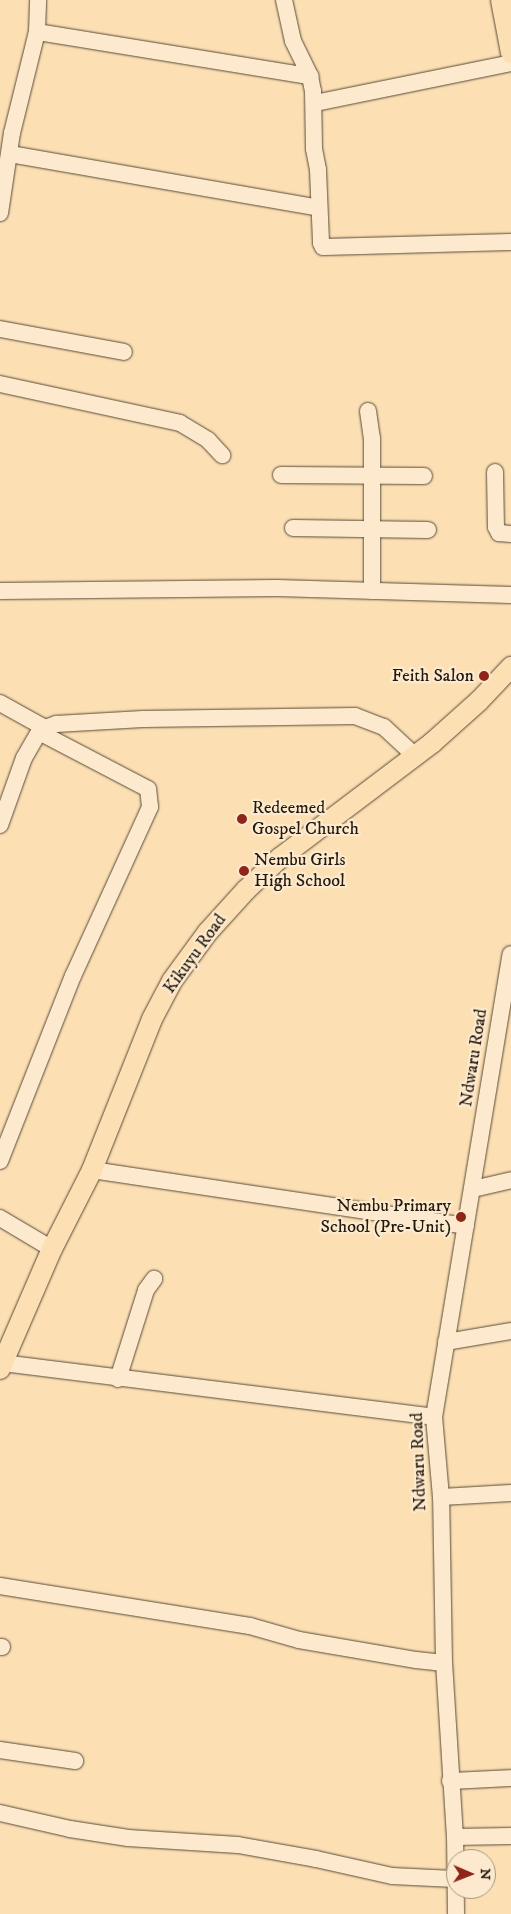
<!DOCTYPE html>
<html>
<head>
<meta charset="utf-8">
<style>
  body { margin:0 }
  #map { position:relative; width:511px; height:1914px; overflow:hidden; background:#fcdfb3; font-family:"IM FELL DW Pica",serif }
  div>[style] { position:absolute }
  .roads { filter:drop-shadow(0 0 1px #584a38) drop-shadow(0 0 1px #584a38) }
  .minor>* { height:16px; margin:-8px; padding:0 8px; transform-origin:8px; border-radius:8px; background:#fdeace }
  .major>* { height:20px; margin:-10px; padding:0 10px; transform-origin:10px; border-radius:10px; background:#fcdfb3 }
  .dots>* { width:14px; height:14px; translate:-50% -50%; box-sizing:border-box; border:2px solid #fdeace; border-radius:50% }
  span { translate:-50% -50%; white-space:nowrap; text-align:center; line-height:1.15; -webkit-text-stroke:4.5px #fdeace; paint-order:stroke }
  .poi-label { font-size:18px; color:#22190f }
  .right { translate:-100% -50%; text-align:right }
  .left { translate:0 -50%; text-align:left }
  .street-label { font-size:18px; color:#22190f }
  .north { position:absolute; left:446px; top:1849px; width:50px; height:50px; box-sizing:border-box; background:#fdeace; border:1px solid #a59682; border-radius:50%; rotate:91deg; font-size:14px; font-weight:700; line-height:20px; text-align:center; color:#22190f }
  .north::after { content:''; display:block; margin:auto; width:18px; height:22px; background:#8f2418; clip-path:polygon(50% 0,100% 100%,50% 72%,0 100%) }
</style>
</head>
<body>
<div id="map">
  <div class="roads">
    <div class="minor">
      <i style="left:284px;top:0;width:42px;rotate:77.6deg"></i>
      <i style="left:293px;top:41px;width:39px;rotate:64deg"></i>
      <i style="left:310px;top:76px;width:15px;rotate:79deg"></i>
      <i style="left:313px;top:91px;width:58px;rotate:89deg"></i>
      <i style="left:314px;top:149px;width:21px;rotate:79deg"></i>
      <i style="left:318px;top:170px;width:73px;rotate:87.6deg"></i>
      <i style="left:321px;top:243px;width:4px;rotate:63deg"></i>
      <i style="left:323px;top:247px;width:188px;rotate:-1.5deg"></i>
      <i style="left:37px;top:32px;width:277px;rotate:9.2deg"></i>
      <i style="left:315px;top:103px;width:200px;rotate:-11.5deg"></i>
      <i style="left:10px;top:154px;width:314px;rotate:9.9deg"></i>
      <i style="left:0;top:213px;width:81px;rotate:-81.5deg"></i>
      <i style="left:12px;top:133px;width:104px;rotate:-76.1deg"></i>
      <i style="left:37px;top:32px;width:32px;rotate:-88deg"></i>
      <i style="left:0;top:329px;width:126px;rotate:10.5deg"></i>
      <i style="left:0;top:384px;width:184px;rotate:12.2deg"></i>
      <i style="left:180px;top:423px;width:33px;rotate:31deg"></i>
      <i style="left:208px;top:440px;width:21px;rotate:47deg"></i>
      <i style="left:368px;top:411px;width:27px;rotate:82deg"></i>
      <i style="left:372px;top:438px;width:153px;rotate:90deg"></i>
      <i style="left:495px;top:472px;width:55px;rotate:89deg"></i>
      <i style="left:496px;top:527px;width:7px;rotate:63deg"></i>
      <i style="left:499px;top:533px;width:12px;rotate:5deg"></i>
      <i style="left:281px;top:475px;width:143px;rotate:0.4deg"></i>
      <i style="left:293px;top:528px;width:135px;rotate:0.8deg"></i>
      <i style="left:0;top:591px;width:277px;rotate:-0.6deg"></i>
      <i style="left:277px;top:588px;width:234px;rotate:1.7deg"></i>
      <i style="left:0;top:703px;width:51px;rotate:29.1deg"></i>
      <i style="left:45px;top:728px;width:12px;rotate:-20deg"></i>
      <i style="left:56px;top:724px;width:87px;rotate:-3.3deg"></i>
      <i style="left:143px;top:719px;width:212px;rotate:-0.8deg"></i>
      <i style="left:355px;top:716px;width:31px;rotate:21deg"></i>
      <i style="left:384px;top:727px;width:41px;rotate:43deg"></i>
      <i style="left:0;top:825px;width:71px;rotate:-70.3deg"></i>
      <i style="left:24px;top:758px;width:30px;rotate:-60deg"></i>
      <i style="left:39px;top:732px;width:7px;rotate:-34deg"></i>
      <i style="left:0;top:1161px;width:199px;rotate:-68.5deg"></i>
      <i style="left:73px;top:976px;width:186px;rotate:-65.5deg"></i>
      <i style="left:150px;top:807px;width:18px;rotate:-96deg"></i>
      <i style="left:148px;top:789px;width:123px;rotate:-152.4deg"></i>
      <i style="left:92px;top:1170px;width:378px;rotate:8.5deg"></i>
      <i style="left:473px;top:1189px;width:39px;rotate:-13deg"></i>
      <i style="left:0;top:1218px;width:61px;rotate:30.8deg"></i>
      <i style="left:446px;top:1342px;width:66px;rotate:-9.6deg"></i>
      <i style="left:2px;top:1363px;width:435px;rotate:7.1deg"></i>
      <i style="left:118px;top:1379px;width:93px;rotate:-72.5deg"></i>
      <i style="left:146px;top:1290px;width:14px;rotate:-54deg"></i>
      <i style="left:441px;top:1497px;width:70px;rotate:-3.3deg"></i>
      <i style="left:0;top:1586px;width:253px;rotate:9.1deg"></i>
      <i style="left:250px;top:1626px;width:51px;rotate:15.9deg"></i>
      <i style="left:299px;top:1640px;width:119px;rotate:9.7deg"></i>
      <i style="left:416px;top:1660px;width:28px;rotate:6deg"></i>
      <i style="left:0;top:1647px;width:2px"></i>
      <i style="left:0;top:1750px;width:76px;rotate:8.3deg"></i>
      <i style="left:450px;top:1781px;width:61px;rotate:-2.8deg"></i>
      <i style="left:0;top:1813px;width:72px;rotate:12.9deg"></i>
      <i style="left:70px;top:1829px;width:59px;rotate:8.8deg"></i>
      <i style="left:128px;top:1838px;width:110px;rotate:3.6deg"></i>
      <i style="left:238px;top:1845px;width:79px;rotate:10.2deg"></i>
      <i style="left:316px;top:1859px;width:78px;rotate:12.6deg"></i>
      <i style="left:392px;top:1876px;width:62px;rotate:2.8deg"></i>
      <i style="left:455px;top:1837px;width:56px;rotate:-1deg"></i>
      <i style="left:456px;top:1914px;width:77px;rotate:-90.7deg"></i>
      <i style="left:455px;top:1837px;width:174px;rotate:-93.6deg"></i>
      <i style="left:444px;top:1663px;width:166px;rotate:-91deg"></i>
      <i style="left:441px;top:1497px;width:80px;rotate:-95deg"></i>
      <i style="left:434px;top:1417px;width:469px;rotate:-80.6deg"></i>
    </div>
    <div class="major">
      <i style="left:501px;top:0;width:54px;rotate:79.3deg"></i>
      <i style="left:0;top:1369px;width:131px;rotate:-66.6deg"></i>
      <i style="left:52px;top:1249px;width:89px;rotate:-63.1deg"></i>
      <i style="left:92px;top:1170px;width:162px;rotate:-68.3deg"></i>
      <i style="left:152px;top:1019px;width:43px;rotate:-62.2deg"></i>
      <i style="left:172px;top:981px;width:59px;rotate:-53.9deg"></i>
      <i style="left:207px;top:933px;width:58px;rotate:-47.8deg"></i>
      <i style="left:246px;top:890px;width:47px;rotate:-43.3deg"></i>
      <i style="left:280px;top:858px;width:191px;rotate:-37.1deg"></i>
      <i style="left:432px;top:743px;width:63px;rotate:-41.8deg"></i>
      <i style="left:479px;top:701px;width:47px;rotate:-46.7deg"></i>
    </div>
  </div>
  <div class="dots">
    <i style="left:484px;top:676px;background:#8f2418"></i>
    <i style="left:242px;top:819px;background:#8f2418"></i>
    <i style="left:244px;top:871px;background:#8f2418"></i>
    <i style="left:461px;top:1217px;background:#8f2418"></i>
  </div>
  <div class="poi-label">
    <span class="right" style="left:474px;top:676px">Feith Salon</span>
    <span class="left" style="left:252px;top:819px">Redeemed<br>Gospel Church</span>
    <span class="left" style="left:254px;top:871px">Nembu Girls<br>High School</span>
    <span class="right" style="left:451px;top:1217px">Nembu Primary<br>School (Pre-Unit)</span>
  </div>
  <div class="street-label">
    <span style="left:195px;top:954px;rotate:-54deg">Kikuyu Road</span>
    <span style="left:474px;top:1058px;rotate:-81deg">Ndwaru Road</span>
    <span style="left:419px;top:1462px;rotate:-92deg">Ndwaru Road</span>
  </div>
  <div class="north">N</div>
</div>
</body>
</html>
